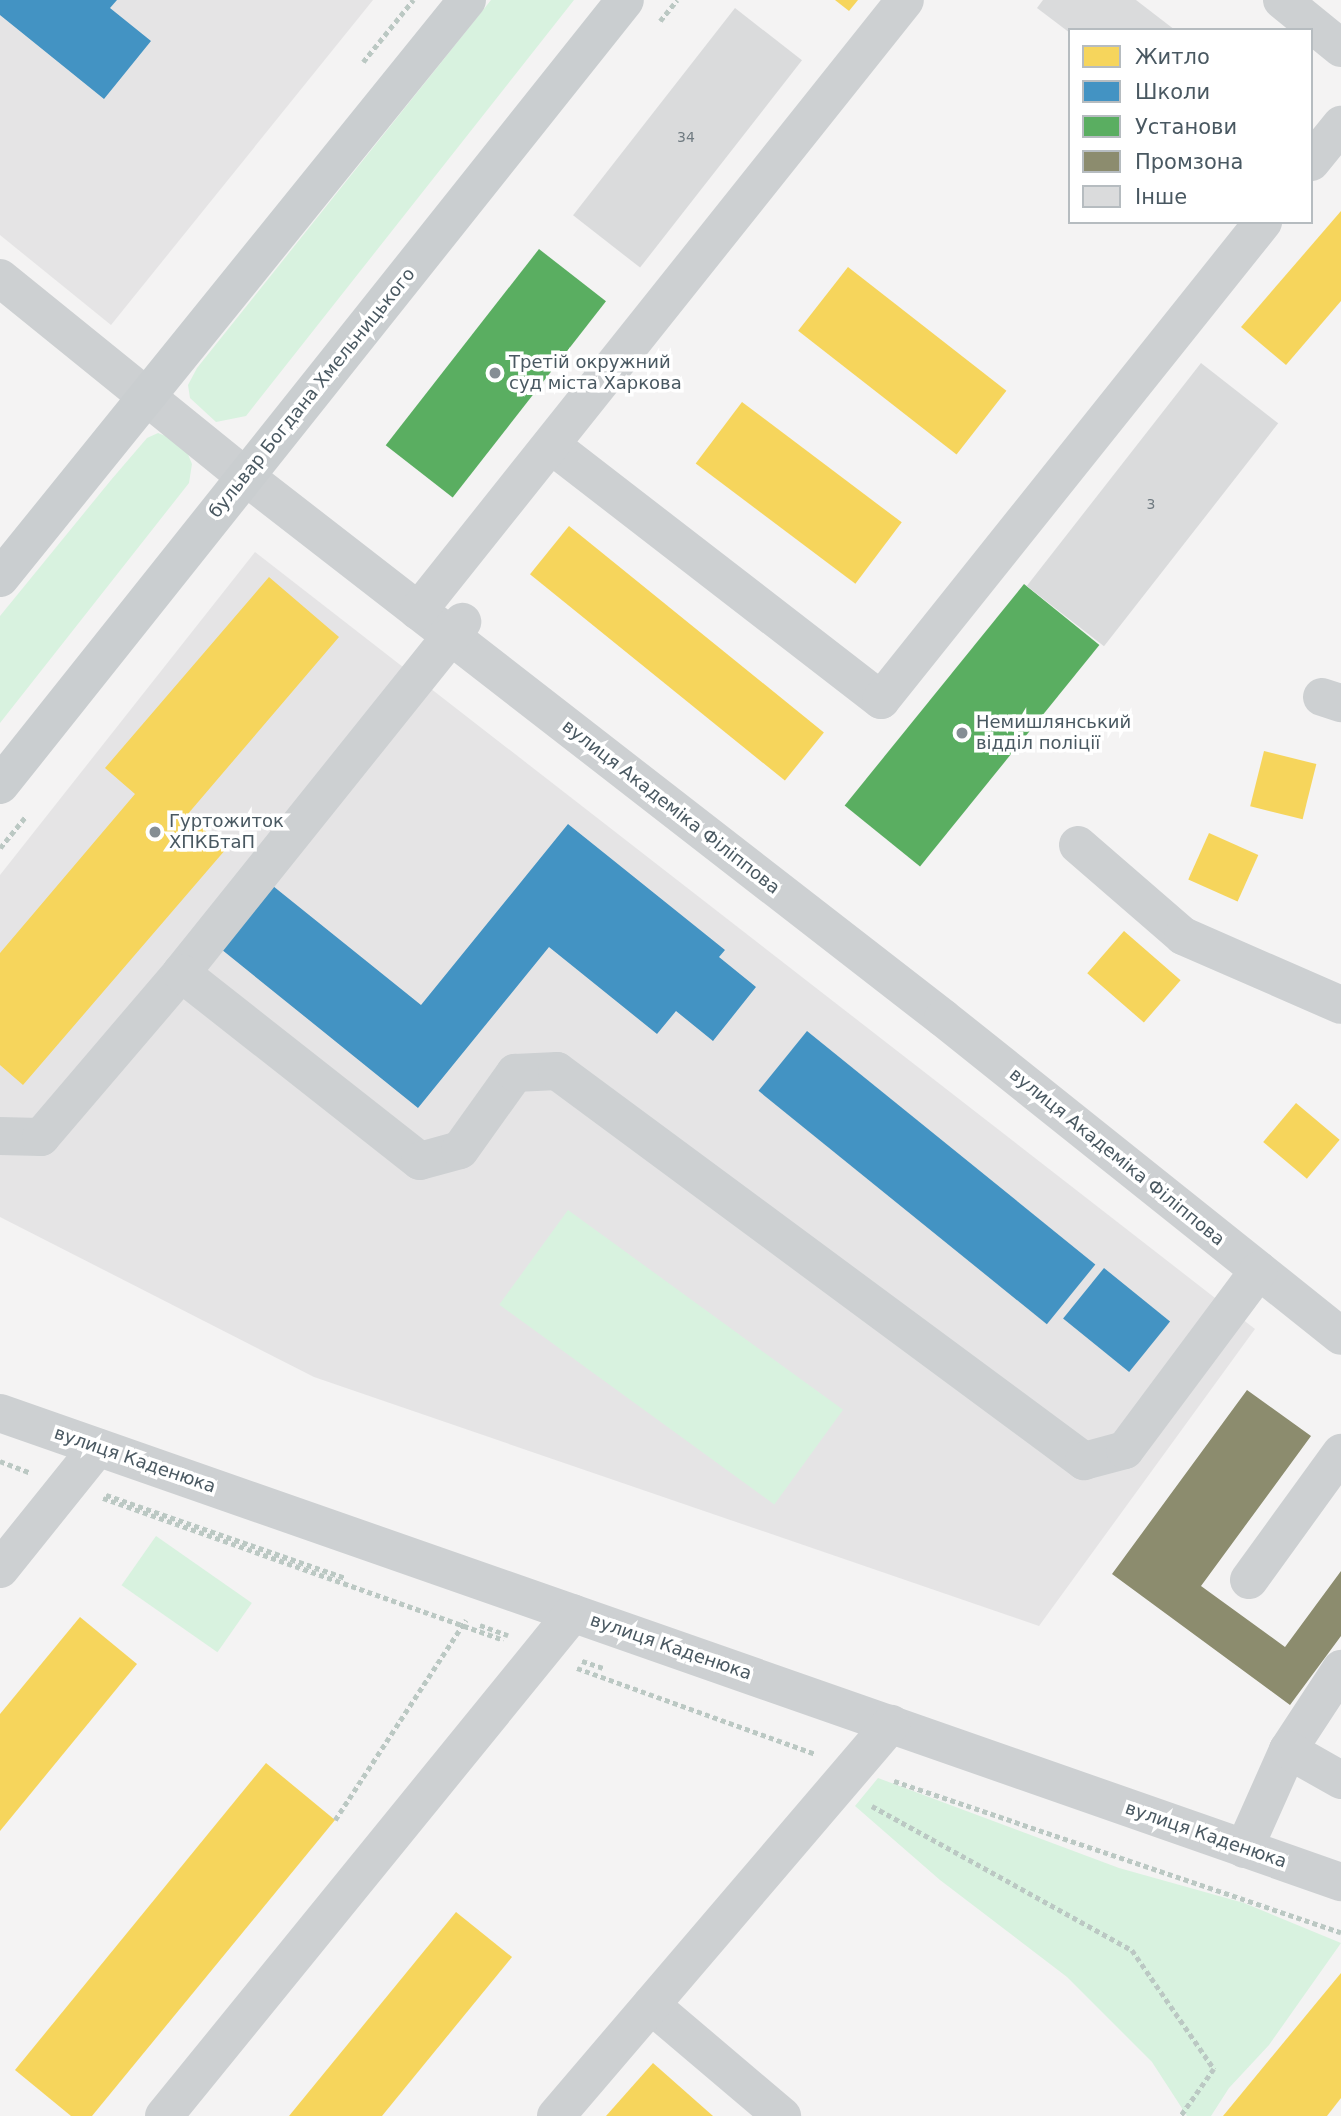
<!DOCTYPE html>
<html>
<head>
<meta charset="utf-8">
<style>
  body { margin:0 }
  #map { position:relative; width:1341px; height:2116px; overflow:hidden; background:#f4f3f3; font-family:"DejaVu Sans",sans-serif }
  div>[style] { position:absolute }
  .education>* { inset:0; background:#e5e4e5 }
  .green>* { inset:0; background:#d8f2df; transform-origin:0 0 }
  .homes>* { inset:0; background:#f6d55c; transform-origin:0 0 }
  .schools>* { inset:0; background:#4393c3; transform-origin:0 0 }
  .public>* { inset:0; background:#5aae61; transform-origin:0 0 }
  .industry>* { inset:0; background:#8c8c6e }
  .building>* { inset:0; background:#dadbdc; transform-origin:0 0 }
  .path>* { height:4.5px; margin-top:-2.25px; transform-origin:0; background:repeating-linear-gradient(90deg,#bbc8c3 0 5px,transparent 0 8.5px) }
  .minor>* { height:38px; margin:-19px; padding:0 19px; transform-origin:19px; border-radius:19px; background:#cdd0d2 }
  .major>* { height:38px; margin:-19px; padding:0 19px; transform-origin:19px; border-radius:19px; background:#caced0 }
  .dots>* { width:19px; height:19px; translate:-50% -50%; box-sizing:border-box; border:4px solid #fff; border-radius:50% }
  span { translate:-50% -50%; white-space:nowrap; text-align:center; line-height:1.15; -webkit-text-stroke:7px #fff; paint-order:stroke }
  .number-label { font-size:14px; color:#6f7a81 }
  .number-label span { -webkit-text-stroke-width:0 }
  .poi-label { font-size:18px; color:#495861 }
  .left { translate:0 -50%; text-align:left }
  .street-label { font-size:18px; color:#495861 }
  .legend { position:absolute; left:1068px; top:28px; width:245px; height:196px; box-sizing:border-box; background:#fff; border:2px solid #b6bcc0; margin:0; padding:9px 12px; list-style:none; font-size:21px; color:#495861 }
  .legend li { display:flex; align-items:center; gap:14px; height:35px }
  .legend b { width:35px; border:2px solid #b6bcc0 }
</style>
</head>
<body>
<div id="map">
  <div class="education">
    <i style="clip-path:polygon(0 0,373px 0,111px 325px,0 235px)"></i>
    <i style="clip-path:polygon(255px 552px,1255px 1329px,1039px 1626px,314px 1377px,0 1217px,0 875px)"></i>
  </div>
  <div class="green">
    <i style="clip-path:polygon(491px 0,574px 0,246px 416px,216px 422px,190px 398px,188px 385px,197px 368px)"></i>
    <i style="clip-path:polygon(158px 433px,176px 440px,187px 452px,192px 464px,189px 483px,0 723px,0 616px,111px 480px,147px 438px)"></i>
    <i style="left:568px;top:1210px;width:340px;height:117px;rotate:36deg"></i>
    <i style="left:156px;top:1536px;width:117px;height:60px;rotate:35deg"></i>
    <i style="clip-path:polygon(878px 1778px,1119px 1868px,1244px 1903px,1341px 1943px,1269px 2045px,1229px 2088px,1211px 2116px,1187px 2116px,1152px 2062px,1067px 1977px,940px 1880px,855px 1806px)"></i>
  </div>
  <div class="homes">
    <i style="clip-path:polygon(835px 0,858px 0,849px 11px)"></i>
    <i style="clip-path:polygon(1341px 211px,1341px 301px,1286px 365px,1241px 327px)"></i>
    <i style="left:848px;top:267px;width:201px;height:81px;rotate:38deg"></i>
    <i style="left:742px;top:402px;width:200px;height:77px;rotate:37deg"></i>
    <i style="left:569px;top:526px;width:328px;height:62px;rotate:39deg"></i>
    <i style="clip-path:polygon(269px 577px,339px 637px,187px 815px,226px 849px,23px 1085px,0 1065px,0 953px,135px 794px,105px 768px)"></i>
    <i style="left:1264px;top:751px;width:54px;height:57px;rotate:14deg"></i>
    <i style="left:1209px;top:833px;width:54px;height:51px;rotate:24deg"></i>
    <i style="left:1124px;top:931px;width:75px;height:56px;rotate:41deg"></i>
    <i style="left:1296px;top:1103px;width:57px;height:51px;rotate:40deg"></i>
    <i style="clip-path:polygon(80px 1617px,137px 1664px,0 1831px,0 1714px)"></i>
    <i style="clip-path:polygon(266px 1763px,335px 1820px,92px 2116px,71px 2116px,15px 2070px)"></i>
    <i style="clip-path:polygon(456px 1912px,512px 1957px,382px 2116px,289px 2116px)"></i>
    <i style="clip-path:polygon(1341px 1973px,1341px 2098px,1327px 2116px,1223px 2116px)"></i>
    <i style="clip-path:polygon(653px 2063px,713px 2116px,606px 2116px)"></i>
  </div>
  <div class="schools">
    <i style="clip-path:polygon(0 0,117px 0,110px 8px,151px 41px,104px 99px,0 15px)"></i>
    <i style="clip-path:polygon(568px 824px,725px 950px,719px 957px,756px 987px,713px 1041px,676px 1011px,657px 1034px,549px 947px,418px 1108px,221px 949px,273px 886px,421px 1005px)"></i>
    <i style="left:807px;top:1031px;width:371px;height:77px;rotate:39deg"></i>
    <i style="left:1104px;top:1268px;width:85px;height:65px;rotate:39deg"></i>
  </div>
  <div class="public">
    <i style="left:539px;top:249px;width:85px;height:249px;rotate:38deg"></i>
    <i style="left:1024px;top:584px;width:97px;height:285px;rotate:39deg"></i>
  </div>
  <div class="industry">
    <i style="clip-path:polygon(1247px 1390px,1311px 1436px,1201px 1586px,1285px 1647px,1341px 1571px,1341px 1636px,1290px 1705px,1112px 1574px)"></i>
  </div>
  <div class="building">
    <i style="clip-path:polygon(1043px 0,1136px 0,1175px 30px,1070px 33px,1037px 8px)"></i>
    <i style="left:735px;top:8px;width:85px;height:263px;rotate:38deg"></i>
    <i style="left:1201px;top:363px;width:98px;height:283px;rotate:38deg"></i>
  </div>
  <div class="path">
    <i style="left:660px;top:21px;width:27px;rotate:-51deg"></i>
    <i style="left:363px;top:62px;width:80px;rotate:-51.1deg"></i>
    <i style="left:0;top:848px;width:41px;rotate:-50.9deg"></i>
    <i style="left:0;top:1461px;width:31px;rotate:21deg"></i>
    <i style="left:106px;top:1495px;width:254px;rotate:19.1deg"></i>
    <i style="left:103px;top:1498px;width:425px;rotate:19.5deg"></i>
    <i style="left:480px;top:1625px;width:30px;rotate:20deg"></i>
    <i style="left:582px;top:1661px;width:22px;rotate:18deg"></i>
    <i style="left:577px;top:1668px;width:254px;rotate:19.8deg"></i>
    <i style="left:894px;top:1781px;width:472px;rotate:18.7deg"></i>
    <i style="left:872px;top:1806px;width:297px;rotate:29deg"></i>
    <i style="left:1132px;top:1950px;width:145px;rotate:55.4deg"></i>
    <i style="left:1214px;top:2069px;width:57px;rotate:125.1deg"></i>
    <i style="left:335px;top:1820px;width:239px;rotate:-56.8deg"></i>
  </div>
  <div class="minor">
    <i style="left:1282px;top:0;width:76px;rotate:39.1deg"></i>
    <i style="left:1311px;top:162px;width:48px;rotate:-51deg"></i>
    <i style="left:0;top:278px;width:316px;rotate:39deg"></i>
    <i style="left:246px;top:477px;width:882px;rotate:37.82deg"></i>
    <i style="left:943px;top:1018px;width:509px;rotate:38.62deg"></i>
    <i style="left:551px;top:445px;width:417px;rotate:37.7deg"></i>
    <i style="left:881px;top:700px;width:612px;rotate:-51.37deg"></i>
    <i style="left:418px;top:611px;width:781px;rotate:-51.44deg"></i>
    <i style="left:1322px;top:697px;width:20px;rotate:18deg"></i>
    <i style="left:1078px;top:845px;width:139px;rotate:40.9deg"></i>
    <i style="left:1183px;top:936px;width:172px;rotate:23.6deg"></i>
    <i style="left:181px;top:973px;width:450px;rotate:-51.3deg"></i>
    <i style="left:0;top:1136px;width:41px;rotate:1.4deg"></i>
    <i style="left:41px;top:1137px;width:216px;rotate:-49.5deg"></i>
    <i style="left:181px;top:973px;width:304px;rotate:38.2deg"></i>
    <i style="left:420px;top:1161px;width:41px;rotate:-15.4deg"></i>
    <i style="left:460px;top:1150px;width:95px;rotate:-54.5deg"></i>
    <i style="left:515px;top:1073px;width:42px;rotate:-2.7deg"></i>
    <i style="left:557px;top:1071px;width:656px;rotate:36.5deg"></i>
    <i style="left:1084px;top:1461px;width:42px;rotate:-15deg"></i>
    <i style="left:1125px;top:1450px;width:224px;rotate:-53.3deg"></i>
    <i style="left:0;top:1413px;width:1421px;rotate:19.28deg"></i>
    <i style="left:0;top:1569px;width:156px;rotate:-51.2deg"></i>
    <i style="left:1249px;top:1580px;width:157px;rotate:-54.1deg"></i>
    <i style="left:1288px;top:1750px;width:97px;rotate:-56.8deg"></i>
    <i style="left:1244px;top:1849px;width:108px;rotate:-66deg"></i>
    <i style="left:1288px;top:1750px;width:61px;rotate:29.5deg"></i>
    <i style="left:651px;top:2005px;width:172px;rotate:40.3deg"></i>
    <i style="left:164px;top:2116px;width:648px;rotate:-50.88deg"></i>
    <i style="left:556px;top:2116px;width:516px;rotate:-49.48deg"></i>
  </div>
  <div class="major">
    <i style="left:0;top:578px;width:743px;rotate:-51.06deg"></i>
    <i style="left:0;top:785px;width:1003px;rotate:-51.47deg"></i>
  </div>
  <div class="dots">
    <i style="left:495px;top:373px;background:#858e94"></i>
    <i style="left:962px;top:733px;background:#858e94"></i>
    <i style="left:155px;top:832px;background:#858e94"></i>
  </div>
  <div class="number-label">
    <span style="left:686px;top:137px">34</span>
    <span style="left:1151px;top:504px">3</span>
  </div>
  <div class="poi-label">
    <span class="left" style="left:509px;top:373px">Третій окружний<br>суд міста Харкова</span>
    <span class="left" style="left:976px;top:733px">Немишлянський<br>відділ поліції</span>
    <span class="left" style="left:169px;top:832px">Гуртожиток<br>ХПКБтаП</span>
  </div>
  <div class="street-label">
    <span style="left:312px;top:393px;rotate:-51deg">бульвар Богдана Хмельницького</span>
    <span style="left:671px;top:807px;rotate:38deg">вулиця Академіка Філіппова</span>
    <span style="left:1117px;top:1157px;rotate:39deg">вулиця Академіка Філіппова</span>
    <span style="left:135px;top:1460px;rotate:19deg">вулиця Каденюка</span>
    <span style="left:671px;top:1647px;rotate:19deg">вулиця Каденюка</span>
    <span style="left:1206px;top:1835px;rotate:19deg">вулиця Каденюка</span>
  </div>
  <ul class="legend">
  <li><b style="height:19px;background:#f6d55c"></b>Житло</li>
  <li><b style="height:19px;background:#4393c3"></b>Школи</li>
  <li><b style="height:19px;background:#5aae61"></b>Установи</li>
  <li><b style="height:19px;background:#8c8c6e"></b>Промзона</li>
  <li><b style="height:19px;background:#dadbdc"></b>Інше</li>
  </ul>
</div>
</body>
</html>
